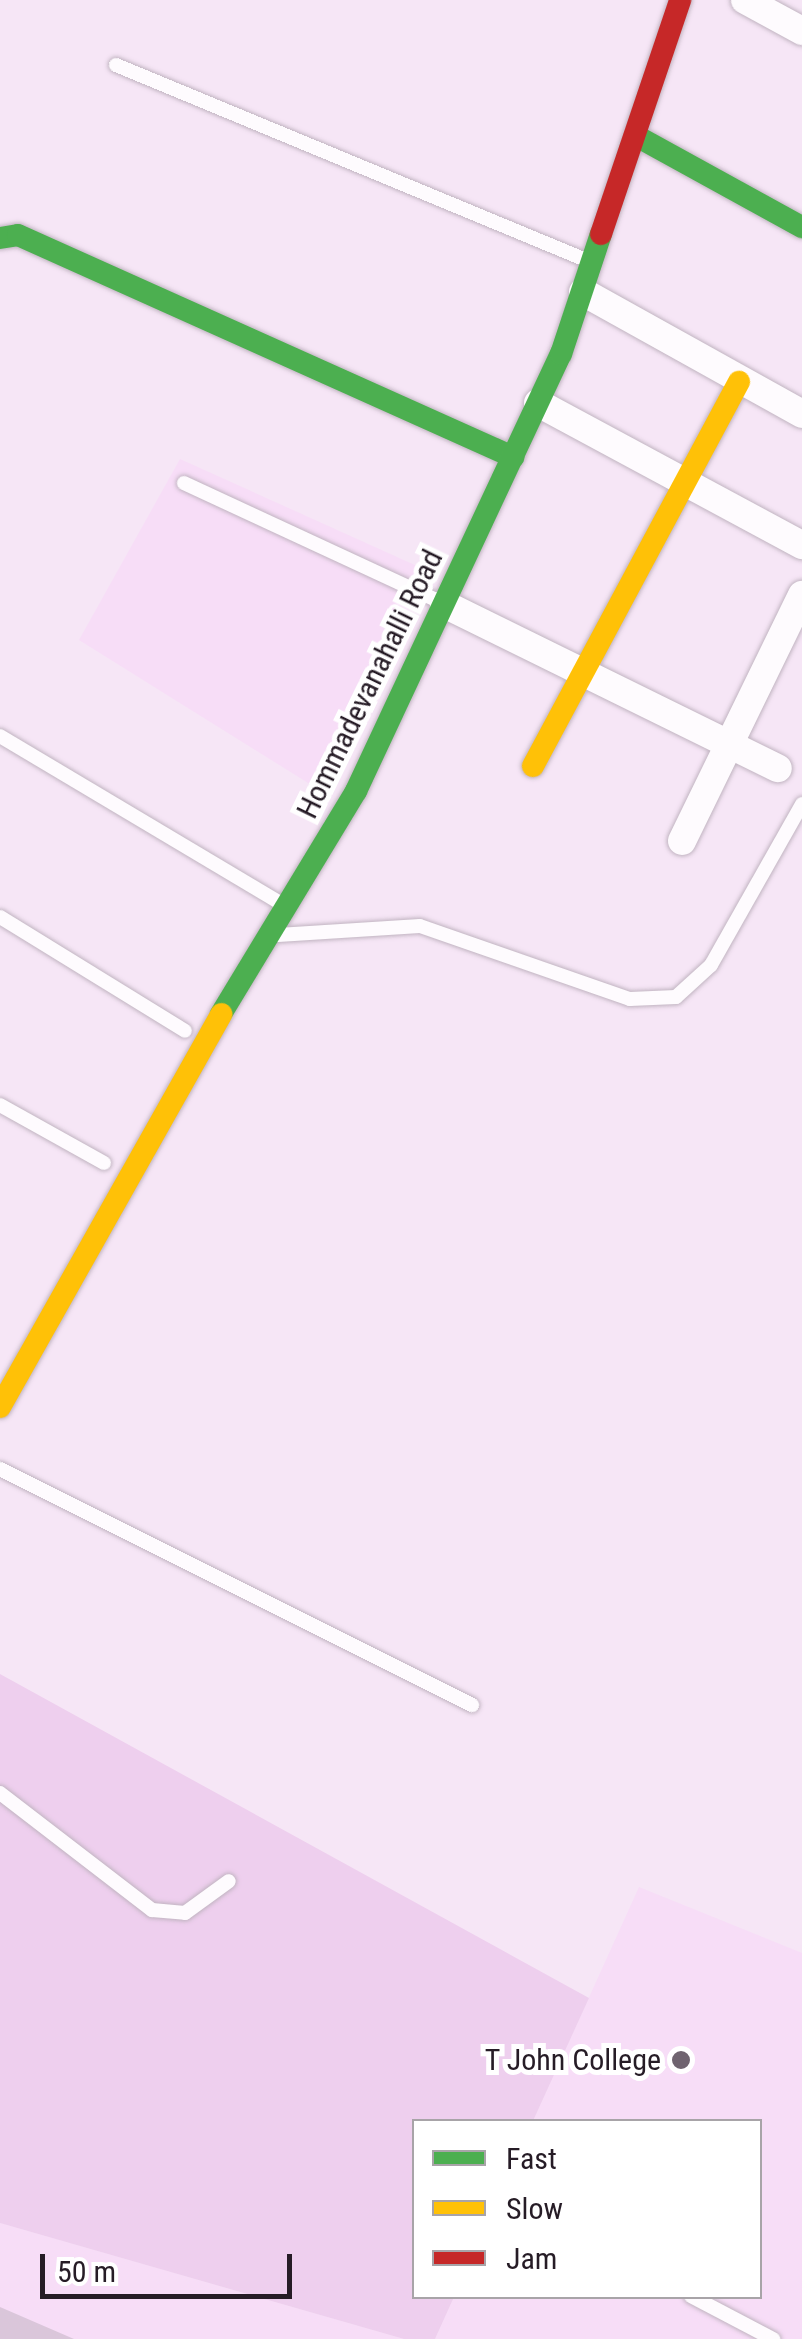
<!DOCTYPE html>
<html>
<head>
<meta charset="utf-8">
<style>
  body { margin:0 }
  #map { position:relative; width:802px; height:2339px; overflow:hidden; background:#f6e6f6; font-family:"Roboto Condensed",sans-serif }
  div>[style] { position:absolute }
  .built>* { inset:0; background:#f7ddf7 }
  .green>* { inset:0; background:#eecfee }
  .building>* { inset:0; background:#dac6da }
  .roads { filter:drop-shadow(0 0 2px #c1b4c1) drop-shadow(0 0 2px #c1b4c1) }
  .lane>* { height:14px; margin:-7px; padding:0 7px; transform-origin:7px; border-radius:7px; background:#fefbfe }
  .street>* { height:28px; margin:-14px; padding:0 14px; transform-origin:14px; border-radius:14px; background:#fefbfe }
  .fast>* { height:22px; margin:-11px; padding:0 11px; transform-origin:11px; border-radius:11px; background:#4caf50 }
  .slow>* { height:22px; margin:-11px; padding:0 11px; transform-origin:11px; border-radius:11px; background:#ffc107 }
  .jam>* { height:22px; margin:-11px; padding:0 11px; transform-origin:11px; border-radius:11px; background:#c62828 }
  .dots>* { width:28px; height:28px; translate:-50% -50%; box-sizing:border-box; border:5px solid #fff; border-radius:50% }
  span { translate:-50% -50%; white-space:nowrap; text-align:center; line-height:1.15; -webkit-text-stroke:10px #fff; paint-order:stroke }
  .street-label { font-size:30px; color:#261c26 }
  .poi-label { font-size:30px; color:#261c26 }
  .right { translate:-100% -50%; text-align:right }
  .legend { position:absolute; left:412px; top:2119px; width:350px; height:180px; box-sizing:border-box; background:#fff; border:2px solid #a8a4a8; margin:0; padding:12px 18px; list-style:none; font-size:30px; color:#261c26 }
  .legend li { display:flex; align-items:center; gap:20px; height:50px }
  .legend b { width:50px; border:2px solid #a8a4a8 }
  .scale { position:absolute; left:40px; top:2254px; width:252px; height:45px; box-sizing:border-box; border:5px solid #261c26; border-top:0; padding-left:12px; font-size:30px; line-height:35px; white-space:nowrap; color:#261c26; -webkit-text-stroke:8px #fff; paint-order:stroke }
</style>
</head>
<body>
<div id="map">
  <div class="built">
    <i style="clip-path:polygon(180px 459px,428px 571px,321px 791px,79px 640px)"></i>
    <i style="clip-path:polygon(639px 1887px,802px 1953px,802px 2339px,435px 2339px,454px 2297px,760px 2296px,760px 2122px,533px 2121px)"></i>
    <i style="clip-path:polygon(0 2223px,404px 2339px,0 2339px)"></i>
  </div>
  <div class="green">
    <i style="clip-path:polygon(0 1674px,589px 1998px,533px 2121px,414px 2122px,414px 2296px,454px 2297px,435px 2339px,404px 2339px,0 2223px)"></i>
  </div>
  <div class="building">
    <i style="clip-path:polygon(0 2307px,74px 2339px,0 2339px)"></i>
  </div>
  <div class="roads">
    <div class="lane">
      <i style="left:116px;top:65px;width:514px;rotate:22.53deg"></i>
      <i style="left:184px;top:483px;width:285px;rotate:24.9deg"></i>
      <i style="left:0;top:736px;width:332px;rotate:30.8deg"></i>
      <i style="left:0;top:917px;width:217px;rotate:31.6deg"></i>
      <i style="left:278px;top:935px;width:142px;rotate:-3.6deg"></i>
      <i style="left:420px;top:926px;width:222px;rotate:19.2deg"></i>
      <i style="left:630px;top:999px;width:46px;rotate:-2.5deg"></i>
      <i style="left:676px;top:997px;width:47px;rotate:-42.4deg"></i>
      <i style="left:711px;top:965px;width:185px;rotate:-60.5deg"></i>
      <i style="left:0;top:1105px;width:119px;rotate:29.1deg"></i>
      <i style="left:0;top:1469px;width:528px;rotate:26.57deg"></i>
      <i style="left:0;top:1793px;width:192px;rotate:37.6deg"></i>
      <i style="left:152px;top:1910px;width:33px;rotate:5deg"></i>
      <i style="left:185px;top:1913px;width:54px;rotate:-36deg"></i>
      <i style="left:691px;top:2296px;width:93px;rotate:27.7deg"></i>
    </div>
    <div class="street">
      <i style="left:745px;top:0;width:65px;rotate:28.5deg"></i>
      <i style="left:583px;top:292px;width:251px;rotate:29.1deg"></i>
      <i style="left:538px;top:403px;width:300px;rotate:28.3deg"></i>
      <i style="left:444px;top:604px;width:372px;rotate:26.2deg"></i>
      <i style="left:682px;top:841px;width:274px;rotate:-64deg"></i>
    </div>
    <div class="fast">
      <i style="left:638px;top:137px;width:187px;rotate:28.8deg"></i>
      <i style="left:0;top:238px;width:18px;rotate:-9deg"></i>
      <i style="left:18px;top:235px;width:543px;rotate:24.16deg"></i>
      <i style="left:221px;top:1014px;width:261px;rotate:-58.8deg"></i>
      <i style="left:356px;top:791px;width:483px;rotate:-64.9deg"></i>
      <i style="left:561px;top:354px;width:126px;rotate:-71.6deg"></i>
    </div>
    <div class="slow">
      <i style="left:533px;top:766px;width:436px;rotate:-61.8deg"></i>
      <i style="left:0;top:1407px;width:451px;rotate:-60.6deg"></i>
    </div>
    <div class="jam">
      <i style="left:601px;top:234px;width:247px;rotate:-71.3deg"></i>
    </div>
  </div>
  <div class="dots">
    <i style="left:681px;top:2060px;background:#6f636f"></i>
  </div>
  <div class="street-label">
    <span style="left:370px;top:684px;rotate:-64deg">Hommadevanahalli Road</span>
  </div>
  <div class="poi-label">
    <span class="right" style="left:661px;top:2060px">T John College</span>
  </div>
  <ul class="legend">
  <li><b style="height:12px;background:#4caf50"></b>Fast</li>
  <li><b style="height:12px;background:#ffc107"></b>Slow</li>
  <li><b style="height:12px;background:#c62828"></b>Jam</li>
  </ul>
  <div class="scale">50 m</div>
</div>
</body>
</html>
